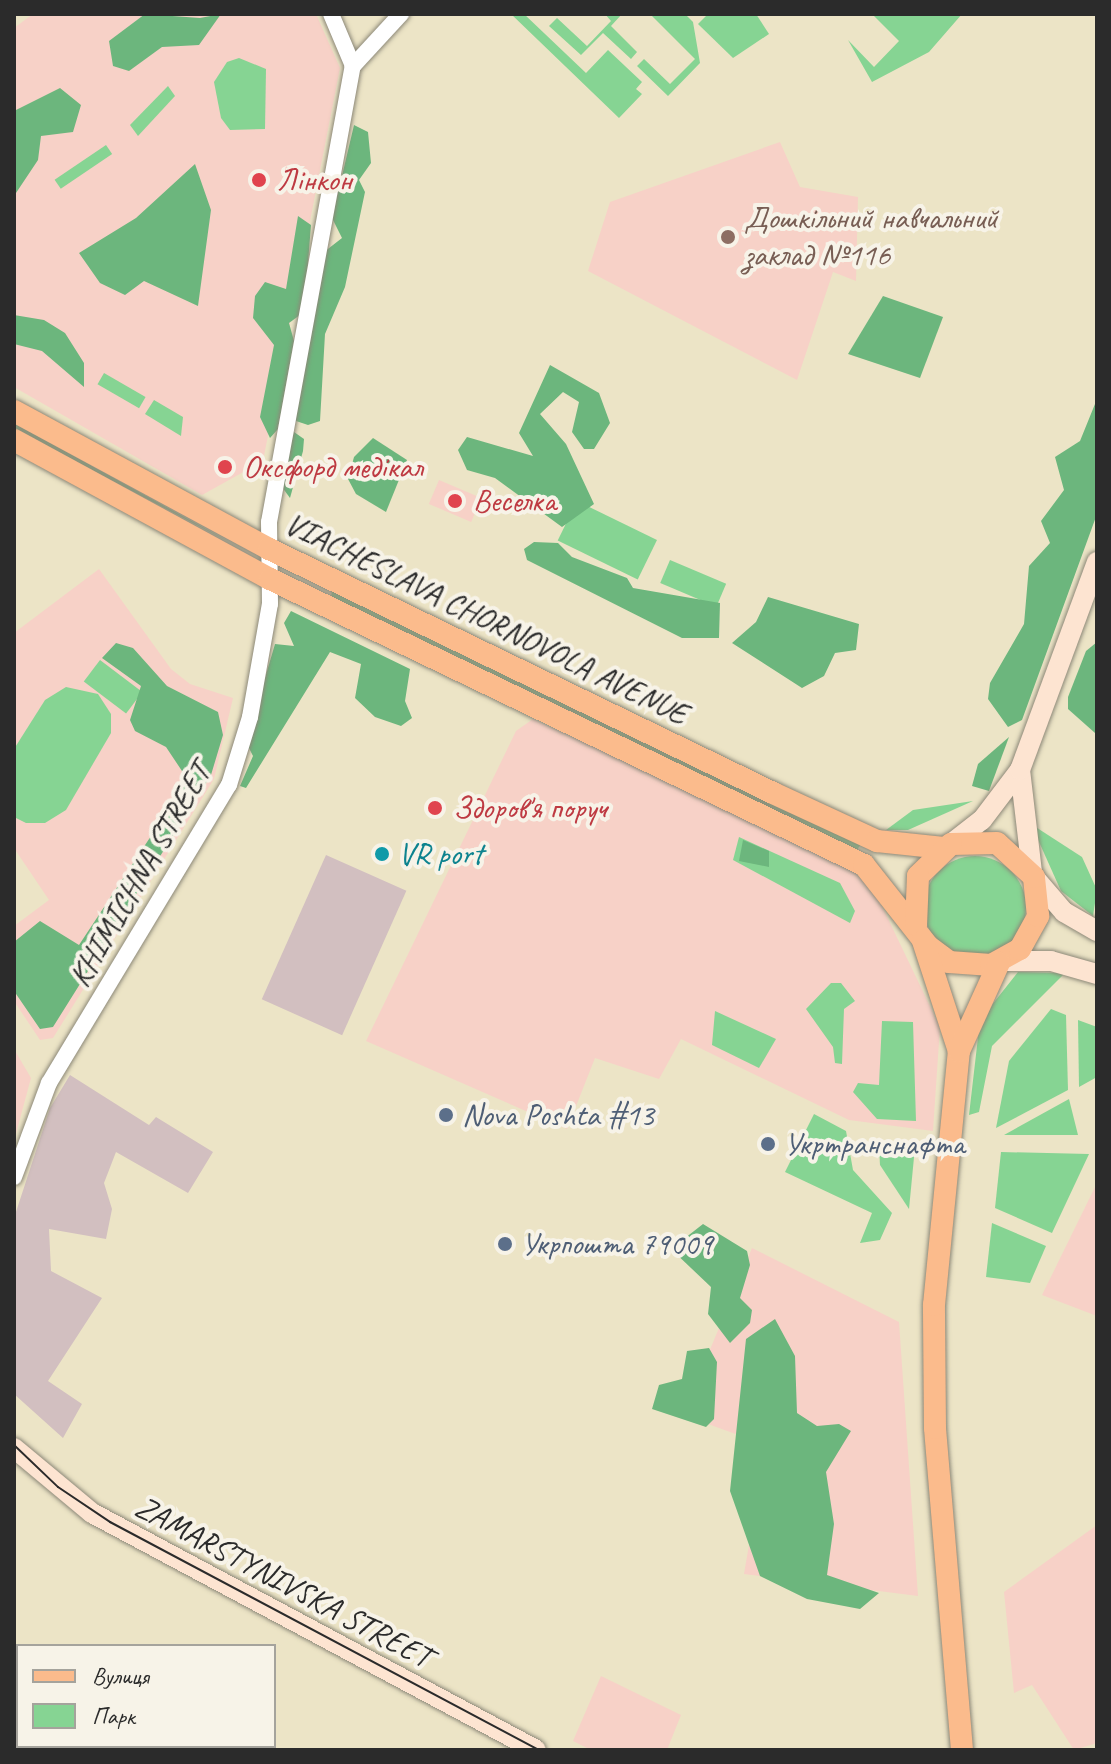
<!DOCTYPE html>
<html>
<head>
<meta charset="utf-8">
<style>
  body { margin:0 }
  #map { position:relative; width:1111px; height:1764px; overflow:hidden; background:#ece4c6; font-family:Caveat,sans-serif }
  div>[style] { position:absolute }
  .built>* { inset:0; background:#f7d1c7; transform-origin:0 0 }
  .industrial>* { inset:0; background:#d2bfc0; transform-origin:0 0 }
  .green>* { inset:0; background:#86d493; transform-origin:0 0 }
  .round { border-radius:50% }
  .forest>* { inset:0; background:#6cb67d }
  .roads { filter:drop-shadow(0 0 2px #8c8878) drop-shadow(0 0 2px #8c8878) }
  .tertiary>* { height:16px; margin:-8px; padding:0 8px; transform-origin:8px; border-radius:8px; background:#fff }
  .secondary>* { height:20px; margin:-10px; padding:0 10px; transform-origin:10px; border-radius:10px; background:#fde4d1 }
  .primary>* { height:22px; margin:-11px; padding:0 11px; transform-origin:11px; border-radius:11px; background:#fbbb8c }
  .tram>* { height:2px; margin:-1px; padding:0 1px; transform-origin:1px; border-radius:1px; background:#2b2b2b }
  .dots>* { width:22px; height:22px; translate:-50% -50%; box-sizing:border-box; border:4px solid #f7f3e8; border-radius:50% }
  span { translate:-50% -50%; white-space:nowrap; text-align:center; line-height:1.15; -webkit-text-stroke:8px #f7f3e8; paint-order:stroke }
  .health-label { font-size:32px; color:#be3a42 }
  .left { translate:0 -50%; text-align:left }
  .education-label { font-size:32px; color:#785e54 }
  .street-label { font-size:32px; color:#2b2b2b }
  .culture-label { font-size:32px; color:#0d838f }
  .service-label { font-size:32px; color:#4e5e75 }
  .frame { position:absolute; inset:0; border:16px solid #2b2b2b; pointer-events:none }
  .legend { position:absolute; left:16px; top:1644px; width:260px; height:104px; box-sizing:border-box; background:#f7f3e8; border:2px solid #a5a39c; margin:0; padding:10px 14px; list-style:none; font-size:24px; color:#2b2b2b }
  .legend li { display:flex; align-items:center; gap:16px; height:40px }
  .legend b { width:40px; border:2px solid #a5a39c }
</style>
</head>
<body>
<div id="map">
  <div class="built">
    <i style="clip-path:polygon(33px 14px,316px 14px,340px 68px,263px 461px,202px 495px,14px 387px,14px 28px)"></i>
    <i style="clip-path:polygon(780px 142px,800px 187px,858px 197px,856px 281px,833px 272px,797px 380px,588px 271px,610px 202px)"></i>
    <i style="left:439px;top:480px;width:46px;height:26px;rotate:23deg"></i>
    <i style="clip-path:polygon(99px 569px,171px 669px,190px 684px,233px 698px,214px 779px,53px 1038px,40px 1040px,14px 1001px,14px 926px,49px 900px,14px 848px,14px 633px)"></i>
    <i style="clip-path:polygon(533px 719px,848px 863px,879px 900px,940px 1027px,933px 1131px,849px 1120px,681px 1039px,659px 1079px,595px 1058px,567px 1129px,366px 1041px,516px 731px)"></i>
    <i style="clip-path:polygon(14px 1049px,31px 1078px,14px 1141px)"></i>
    <i style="clip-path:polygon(1097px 1183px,1097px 1316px,1042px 1295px)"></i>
    <i style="clip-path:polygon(752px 1248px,899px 1322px,918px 1596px,744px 1574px,766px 1445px,683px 1415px)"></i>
    <i style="clip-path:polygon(1097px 1525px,1097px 1743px,1074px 1750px,1032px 1685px,1014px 1693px,1004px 1592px)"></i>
    <i style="clip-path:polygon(601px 1676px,681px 1715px,667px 1750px,591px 1750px,573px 1741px)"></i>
  </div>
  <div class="industrial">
    <i style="left:326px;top:855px;width:88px;height:158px;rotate:24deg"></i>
    <i style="clip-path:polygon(70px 1075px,149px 1125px,156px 1117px,213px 1152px,188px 1193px,116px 1152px,104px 1183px,112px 1209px,106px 1239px,49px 1229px,51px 1271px,102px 1298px,48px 1381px,82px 1404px,63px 1438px,14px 1394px,14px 1218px,50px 1108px)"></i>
  </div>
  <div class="green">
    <i style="clip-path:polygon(511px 14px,524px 14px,586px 73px,608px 50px,642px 82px,636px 89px,642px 94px,619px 118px)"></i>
    <i style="clip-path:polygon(605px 14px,622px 14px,611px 26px,637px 52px,631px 59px,603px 33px,581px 55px,549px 26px,557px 18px,587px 46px,611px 21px)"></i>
    <i style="clip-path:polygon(650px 14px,685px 14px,693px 22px,700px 63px,668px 96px,637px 66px,644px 59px,670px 84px,695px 59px)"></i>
    <i style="clip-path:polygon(708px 14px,756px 14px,769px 34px,733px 58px,698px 24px)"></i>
    <i style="clip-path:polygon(872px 14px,962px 14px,929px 52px,872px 82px,848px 40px,874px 67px,899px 41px)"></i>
    <i style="clip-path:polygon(239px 58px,266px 69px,265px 129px,230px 130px,221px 118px,214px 82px,227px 62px)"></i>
    <i style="clip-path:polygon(168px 86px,175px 96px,138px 136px,130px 125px)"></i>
    <i style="left:106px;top:145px;width:11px;height:62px;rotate:56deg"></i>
    <i style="left:104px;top:373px;width:48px;height:13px;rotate:30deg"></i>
    <i style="clip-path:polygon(154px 400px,183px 417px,181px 436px,145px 414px)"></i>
    <i style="clip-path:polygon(14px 423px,233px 544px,14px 429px)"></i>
    <i style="left:577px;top:501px;width:89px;height:44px;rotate:26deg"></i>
    <i style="left:670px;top:560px;width:61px;height:25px;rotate:23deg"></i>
    <i style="clip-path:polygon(332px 591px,861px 844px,857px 850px,331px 597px)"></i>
    <i style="left:100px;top:660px;width:53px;height:27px;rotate:37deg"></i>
    <i style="clip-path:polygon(66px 687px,98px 694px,111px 714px,111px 733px,66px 810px,45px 823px,26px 823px,14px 817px,14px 749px,45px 700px)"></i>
    <i style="clip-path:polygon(973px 801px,908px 830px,886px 830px,913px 810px)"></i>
    <i style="clip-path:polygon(1031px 824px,1082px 857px,1097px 890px,1093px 916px,1061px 891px)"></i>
    <i style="clip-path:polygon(739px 837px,840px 883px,855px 911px,850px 923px,733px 860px)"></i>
    <i class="round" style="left:924px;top:856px;width:102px;height:102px"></i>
    <i style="clip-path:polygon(1018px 972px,1065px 973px,992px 1046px,979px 1112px,969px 1115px,980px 1020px)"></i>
    <i style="clip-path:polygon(831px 983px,841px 983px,855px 1001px,844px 1009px,842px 1064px,835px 1063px,833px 1047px,806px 1009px)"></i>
    <i style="clip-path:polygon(1051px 1009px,1066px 1015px,1068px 1090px,996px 1128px,1009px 1061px)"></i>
    <i style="clip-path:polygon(715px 1011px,776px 1039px,759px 1068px,712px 1045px)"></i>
    <i style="clip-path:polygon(1078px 1020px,1097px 1027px,1097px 1077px,1079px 1087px)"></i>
    <i style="clip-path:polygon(882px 1021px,913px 1022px,916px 1121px,877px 1119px,853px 1092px,858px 1083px,879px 1085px)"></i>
    <i style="clip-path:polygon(1069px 1099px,1078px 1135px,1004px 1135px)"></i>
    <i style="clip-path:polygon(814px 1114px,846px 1131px,853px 1170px,892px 1213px,880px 1240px,860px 1243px,872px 1213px,785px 1172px)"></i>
    <i style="clip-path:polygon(879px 1147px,915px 1147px,909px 1209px,880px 1165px)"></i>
    <i style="clip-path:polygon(1001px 1152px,1089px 1154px,1052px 1233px,995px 1208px)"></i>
    <i style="clip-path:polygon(992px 1223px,1046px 1246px,1030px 1283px,986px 1277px)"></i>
  </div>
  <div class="forest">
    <i style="clip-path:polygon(145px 14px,200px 18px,221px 14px,199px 45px,162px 47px,129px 71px,113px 66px,109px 41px)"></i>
    <i style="clip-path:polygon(60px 88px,81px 105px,73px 132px,41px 136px,38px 160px,14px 196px,14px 111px)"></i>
    <i style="clip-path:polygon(354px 125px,368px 132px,371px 163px,359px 180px,365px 192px,345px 287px,325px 334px,320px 421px,308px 425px,296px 421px,296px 403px,324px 252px,342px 238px,332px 218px)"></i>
    <i style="clip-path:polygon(195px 164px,211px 210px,198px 306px,144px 281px,125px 295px,100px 283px,79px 253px,136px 218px)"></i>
    <i style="clip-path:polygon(298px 216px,311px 225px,306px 289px,300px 315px,289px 323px,294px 341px,278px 429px,270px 438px,260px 417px,274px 345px,253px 318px,255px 296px,265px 282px,286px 289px)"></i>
    <i style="clip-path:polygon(883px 296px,943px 317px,920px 378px,848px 354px)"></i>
    <i style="clip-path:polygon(14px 315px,44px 320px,65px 333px,84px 363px,84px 387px,42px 351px,14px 344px)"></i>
    <i style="clip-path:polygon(550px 365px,599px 393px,610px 423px,594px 449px,584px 449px,572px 432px,579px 402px,563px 392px,540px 414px,566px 444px,594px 504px,562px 527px,495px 478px,467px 470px,458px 450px,467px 437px,533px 456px,519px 433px)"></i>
    <i style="clip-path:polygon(1097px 399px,1097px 514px,1022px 720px,1008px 727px,988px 699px,990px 683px,1024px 624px,1029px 566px,1050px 543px,1041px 521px,1064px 490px,1055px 457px,1080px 441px)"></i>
    <i style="clip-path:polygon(294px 432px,304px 439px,303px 451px,290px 498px,279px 483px)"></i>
    <i style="clip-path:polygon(373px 438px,407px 460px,386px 512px,356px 494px,348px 479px,354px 457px)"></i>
    <i style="clip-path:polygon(534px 542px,558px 543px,572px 557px,627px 578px,633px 588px,720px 603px,719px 638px,682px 638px,527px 560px,524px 549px)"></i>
    <i style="clip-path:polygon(768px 597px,859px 624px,856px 650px,835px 653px,824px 676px,802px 688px,732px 643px,756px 622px)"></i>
    <i style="clip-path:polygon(291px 611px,410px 669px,405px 701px,412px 718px,401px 726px,375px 717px,355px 698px,361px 664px,330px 652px,246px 788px,240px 786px,253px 756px,246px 742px,275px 644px,294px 646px,284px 623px)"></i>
    <i style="clip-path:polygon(1097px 642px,1097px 730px,1095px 733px,1068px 709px,1068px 697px,1086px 651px)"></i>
    <i style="clip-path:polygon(116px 643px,133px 648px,167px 686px,218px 712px,223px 735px,211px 775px,53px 1027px,40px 1029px,14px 991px,14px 942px,40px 921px,79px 945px,188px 780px,166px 747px,135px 731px,130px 720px,141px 686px,102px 658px)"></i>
    <i style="clip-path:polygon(1009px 737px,989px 791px,972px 786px,978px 764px)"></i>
    <i style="clip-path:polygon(743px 840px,769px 851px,769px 867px,739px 861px)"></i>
    <i style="clip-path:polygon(703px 1224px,747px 1251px,750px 1265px,740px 1298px,752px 1310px,750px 1323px,730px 1343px,708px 1314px,711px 1287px,671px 1249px)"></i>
    <i style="clip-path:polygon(775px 1319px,795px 1356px,797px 1413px,817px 1426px,839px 1424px,851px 1431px,826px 1472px,834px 1524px,827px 1575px,879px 1593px,860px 1609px,807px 1599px,760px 1576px,730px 1491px,746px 1339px)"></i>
    <i style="clip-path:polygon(709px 1348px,717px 1362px,714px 1419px,706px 1427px,652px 1409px,659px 1385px,682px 1379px,687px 1351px)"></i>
  </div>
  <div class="roads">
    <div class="tertiary">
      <i style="left:353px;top:66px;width:71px;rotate:-47.3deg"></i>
      <i style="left:14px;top:1177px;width:100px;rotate:-69.6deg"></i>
      <i style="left:49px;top:1083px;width:348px;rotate:-58.9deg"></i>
      <i style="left:229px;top:785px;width:71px;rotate:-72.8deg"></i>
      <i style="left:250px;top:717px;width:115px;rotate:-80deg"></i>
      <i style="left:270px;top:604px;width:82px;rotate:-90.7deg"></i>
      <i style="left:269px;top:522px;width:464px;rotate:-79.6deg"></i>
      <i style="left:353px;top:66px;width:56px;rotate:-112.9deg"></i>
    </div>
    <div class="secondary">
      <i style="left:1020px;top:770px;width:103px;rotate:83.3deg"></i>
      <i style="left:951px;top:844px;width:39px;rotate:-38deg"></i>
      <i style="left:982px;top:820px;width:63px;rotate:-52.8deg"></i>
      <i style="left:1020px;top:770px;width:222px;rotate:-69.7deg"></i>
      <i style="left:1034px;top:877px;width:46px;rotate:49.4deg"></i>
      <i style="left:1064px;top:912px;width:38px;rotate:30deg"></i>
      <i style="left:1004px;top:961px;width:47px"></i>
      <i style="left:1051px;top:961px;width:48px;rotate:15.8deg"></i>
      <i style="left:14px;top:1448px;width:102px;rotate:39.8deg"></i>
      <i style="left:92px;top:1513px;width:503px;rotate:28.09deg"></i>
    </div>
    <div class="primary">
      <i style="left:14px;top:411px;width:290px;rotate:28.4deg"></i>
      <i style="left:269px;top:549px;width:560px;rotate:25.83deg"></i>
      <i style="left:773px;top:793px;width:115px;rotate:24.8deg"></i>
      <i style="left:877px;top:841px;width:67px;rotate:6deg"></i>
      <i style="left:14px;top:440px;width:291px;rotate:28.5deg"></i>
      <i style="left:270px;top:579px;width:659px;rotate:25.71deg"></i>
      <i style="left:864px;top:865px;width:103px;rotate:51.7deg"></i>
      <i style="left:928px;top:946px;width:26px;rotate:37deg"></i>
      <i style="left:949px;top:962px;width:42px;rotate:4.1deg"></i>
      <i style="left:991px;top:965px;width:33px;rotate:-29deg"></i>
      <i style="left:1020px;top:949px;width:38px;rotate:-61deg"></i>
      <i style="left:1038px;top:916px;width:39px;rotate:-96deg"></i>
      <i style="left:1034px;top:877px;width:50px;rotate:-137.4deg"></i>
      <i style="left:997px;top:843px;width:46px;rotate:178.8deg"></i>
      <i style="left:951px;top:844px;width:46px;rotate:135.9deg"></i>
      <i style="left:918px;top:876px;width:49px;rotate:92.3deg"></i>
      <i style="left:923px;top:941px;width:116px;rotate:71.9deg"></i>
      <i style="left:962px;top:1750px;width:323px;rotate:-94.8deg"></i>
      <i style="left:935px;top:1428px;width:123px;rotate:-90.5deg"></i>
      <i style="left:934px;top:1305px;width:255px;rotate:-84.4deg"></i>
      <i style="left:959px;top:1051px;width:97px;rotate:-65.6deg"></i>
    </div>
  </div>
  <div class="tram">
    <i style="left:14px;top:1445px;width:61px;rotate:43.7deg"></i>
    <i style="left:58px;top:1487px;width:63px;rotate:33.9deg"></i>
    <i style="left:110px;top:1522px;width:486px;rotate:28deg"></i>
  </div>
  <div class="dots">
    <i style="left:259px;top:180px;background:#e0444e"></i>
    <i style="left:728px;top:237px;background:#8d6e63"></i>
    <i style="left:225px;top:467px;background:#e0444e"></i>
    <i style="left:455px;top:501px;background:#e0444e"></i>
    <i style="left:435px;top:808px;background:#e0444e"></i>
    <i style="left:382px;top:854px;background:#0f9aa8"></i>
    <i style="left:446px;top:1115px;background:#5c6f8a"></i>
    <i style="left:768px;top:1144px;background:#5c6f8a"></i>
    <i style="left:505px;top:1244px;background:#5c6f8a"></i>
  </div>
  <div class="health-label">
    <span class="left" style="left:277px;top:180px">Лінкон</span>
    <span class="left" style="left:243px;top:467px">Оксфорд медікал</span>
    <span class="left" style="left:473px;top:501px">Веселка</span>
    <span class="left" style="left:453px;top:808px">Здоров'я поруч</span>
  </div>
  <div class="education-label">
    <span class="left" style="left:744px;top:237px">Дошкільний навчальний<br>заклад №116</span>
  </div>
  <div class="street-label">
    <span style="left:486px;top:619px;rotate:26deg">VIACHESLAVA CHORNOVOLA AVENUE</span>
    <span style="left:140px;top:875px;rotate:-60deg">KHIMICHNA STREET</span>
    <span style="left:283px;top:1582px;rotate:28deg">ZAMARSTYNIVSKA STREET</span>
  </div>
  <div class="culture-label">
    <span class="left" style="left:398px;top:854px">VR port</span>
  </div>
  <div class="service-label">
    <span class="left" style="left:462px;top:1115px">Nova Poshta #13</span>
    <span class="left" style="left:784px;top:1144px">Укртранснафта</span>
    <span class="left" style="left:521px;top:1244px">Укрпошта 79009</span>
  </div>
  <div class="frame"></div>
  <ul class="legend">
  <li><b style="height:10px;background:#fbbb8c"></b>Вулиця</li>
  <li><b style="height:22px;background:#86d493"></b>Парк</li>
  </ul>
</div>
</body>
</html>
